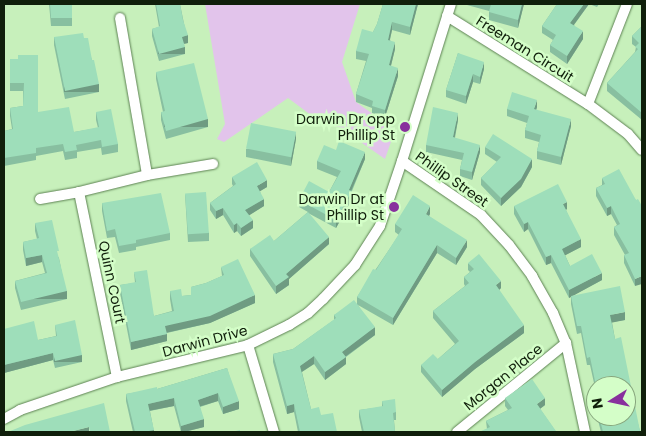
<!DOCTYPE html>
<html>
<head>
<meta charset="utf-8">
<style>
  body { margin:0 }
  #map { position:relative; width:646px; height:436px; overflow:hidden; background:#c7f0bb; font-family:Poppins,sans-serif }
  div>[style] { position:absolute }
  .green>* { inset:0; background:#e2c4eb }
  .roads { filter:drop-shadow(0 0 1px #5d8253) drop-shadow(0 0 1px #5d8253) }
  .street>* { height:10px; margin:-5px; padding:0 5px; transform-origin:5px; border-radius:5px; background:#fff }
  .wall>* { inset:0; background:#88bfa0 }
  .shaded-wall>* { inset:0; background:#6f9b82; transform-origin:0 0 }
  .building>* { inset:0; background:#9edeba; transform-origin:0 0 }
  .dots>* { width:14px; height:14px; translate:-50% -50%; box-sizing:border-box; border:2px solid #d4fec8; border-radius:50% }
  span { translate:-50% -50%; white-space:nowrap; text-align:center; line-height:1.15; -webkit-text-stroke:5px #d4fec8; paint-order:stroke }
  .street-label { font-size:14px; color:#101f0b }
  .poi-label { font-size:14px; color:#101f0b }
  .right { translate:-100% -50%; text-align:right }
  .frame { position:absolute; inset:0; border:5px solid #101f0b; pointer-events:none }
  .north { position:absolute; left:586px; top:376px; width:50px; height:50px; box-sizing:border-box; background:#d4fec8; border:1px solid #86a57c; border-radius:50%; rotate:260deg; font-size:14px; font-weight:700; line-height:20px; text-align:center; color:#101f0b }
  .north::after { content:''; display:block; margin:auto; width:18px; height:22px; background:#88309d; clip-path:polygon(50% 0,100% 100%,50% 72%,0 100%) }
</style>
</head>
<body>
<div id="map">
  <div class="green">
    <i style="clip-path:polygon(205px 4px,360px 4px,342px 62px,356px 102px,395px 130px,385px 159px,339px 127px,323px 124px,288px 98px,224px 142px,217px 139px,225px 124px)"></i>
  </div>
  <div class="roads">
    <div class="street">
      <i style="left:447px;top:16px;width:166px;rotate:32deg"></i>
      <i style="left:588px;top:104px;width:50px;rotate:36.9deg"></i>
      <i style="left:628px;top:134px;width:21px;rotate:49deg"></i>
      <i style="left:120px;top:18px;width:159px;rotate:80.2deg"></i>
      <i style="left:588px;top:104px;width:107px;rotate:-68.7deg"></i>
      <i style="left:402px;top:161px;width:96px;rotate:34.4deg"></i>
      <i style="left:481px;top:215px;width:41px;rotate:47deg"></i>
      <i style="left:509px;top:245px;width:39px;rotate:53deg"></i>
      <i style="left:532px;top:276px;width:43px;rotate:60.4deg"></i>
      <i style="left:553px;top:313px;width:33px;rotate:67deg"></i>
      <i style="left:566px;top:343px;width:91px;rotate:77.9deg"></i>
      <i style="left:79px;top:192px;width:189px;rotate:78.4deg"></i>
      <i style="left:40px;top:199px;width:40px;rotate:-10deg"></i>
      <i style="left:79px;top:192px;width:70px;rotate:-14deg"></i>
      <i style="left:147px;top:175px;width:67px;rotate:-9.5deg"></i>
      <i style="left:248px;top:345px;width:91px;rotate:73.4deg"></i>
      <i style="left:4px;top:419px;width:18px;rotate:-29deg"></i>
      <i style="left:20px;top:410px;width:102px;rotate:-18.8deg"></i>
      <i style="left:117px;top:377px;width:135px;rotate:-13.7deg"></i>
      <i style="left:248px;top:345px;width:46px;rotate:-26deg"></i>
      <i style="left:289px;top:325px;width:22px;rotate:-32deg"></i>
      <i style="left:308px;top:313px;width:21px;rotate:-43deg"></i>
      <i style="left:323px;top:299px;width:47px;rotate:-46.7deg"></i>
      <i style="left:355px;top:265px;width:46px;rotate:-57.3deg"></i>
      <i style="left:380px;top:226px;width:69px;rotate:-71.3deg"></i>
      <i style="left:402px;top:161px;width:164px;rotate:-72.7deg"></i>
      <i style="left:457px;top:432px;width:141px;rotate:-39.2deg"></i>
    </div>
  </div>
  <div class="wall">
    <i style="clip-path:polygon(49px 4px,67px 4px,67px 5px,72px 5px,72px 26px,51px 26px)"></i>
    <i style="clip-path:polygon(155px 4px,180px 4px,188px 43px,184px 44px,185px 54px,159px 61px,152px 36px,152px 29px,159px 27px)"></i>
    <i style="clip-path:polygon(383px 4px,418px 4px,410px 35px,392px 30px,390px 40px,395px 49px,391px 66px,398px 76px,385px 117px,372px 113px,372px 108px,356px 102px,356px 94px,366px 61px,356px 59px,356px 51px,373px 32px,377px 24px)"></i>
    <i style="clip-path:polygon(467px 4px,524px 4px,518px 28px,489px 20px,489px 11px,467px 5px)"></i>
    <i style="clip-path:polygon(557px 4px,599px 4px,597px 7px,589px 4px,574px 25px,583px 39px,567px 64px,550px 52px,550px 45px,553px 40px,542px 33px,542px 26px)"></i>
    <i style="clip-path:polygon(642px 26px,642px 120px,607px 91px,607px 83px,635px 52px,636px 47px,632px 44px,632px 36px)"></i>
    <i style="clip-path:polygon(54px 37px,84px 38px,92px 60px,99px 92px,65px 99px,54px 45px)"></i>
    <i style="clip-path:polygon(458px 53px,484px 69px,480px 84px,473px 82px,466px 104px,446px 97px,446px 90px)"></i>
    <i style="clip-path:polygon(10px 59px,18px 59px,38px 112px,74px 132px,98px 128px,96px 120px,96px 112px,118px 144px,118px 152px,102px 155px,101px 148px,77px 152px,77px 158px,65px 160px,63px 151px,36px 156px,36px 160px,4px 166px,4px 131px,12px 129px,10px 116px,10px 108px,23px 106px,23px 91px,10px 91px)"></i>
    <i style="clip-path:polygon(156px 72px,208px 127px,166px 139px,161px 120px,161px 112px,163px 112px,156px 79px)"></i>
    <i style="clip-path:polygon(537px 107px,536px 110px,571px 126px,561px 165px,537px 159px,537px 151px,539px 142px,525px 138px,525px 130px,527px 123px,507px 116px,507px 109px)"></i>
    <i style="clip-path:polygon(458px 120px,455px 138px,480px 152px,472px 180px,460px 176px,460px 169px,462px 160px,426px 152px,426px 145px)"></i>
    <i style="clip-path:polygon(296px 139px,291px 166px,246px 157px,246px 149px)"></i>
    <i style="clip-path:polygon(485px 147px,532px 167px,521px 187px,501px 206px,481px 185px,481px 178px,497px 162px,485px 154px)"></i>
    <i style="clip-path:polygon(336px 150px,365px 159px,352px 191px,352px 199px,336px 228px,308px 213px,329px 244px,289px 279px,289px 285px,276px 294px,250px 256px,250px 249px,274px 241px,308px 212px,299px 207px,299px 200px,329px 192px,337px 177px,317px 169px,317px 161px)"></i>
    <i style="clip-path:polygon(232px 177px,267px 187px,260px 191px,264px 206px,249px 215px,253px 228px,241px 236px,237px 231px,234px 233px,223px 215px,216px 219px,210px 210px,210px 203px,233px 186px,232px 184px)"></i>
    <i style="clip-path:polygon(602px 178px,636px 200px,635px 286px,624px 263px,624px 255px,625px 255px,614px 235px,614px 227px,617px 225px,611px 214px,607px 216px,596px 196px,596px 188px,602px 185px)"></i>
    <i style="clip-path:polygon(185px 194px,209px 233px,209px 241px,188px 242px)"></i>
    <i style="clip-path:polygon(102px 203px,170px 233px,170px 240px,136px 247px,136px 250px,119px 253px,115px 237px,107px 238px,102px 211px)"></i>
    <i style="clip-path:polygon(514px 206px,567px 209px,566px 210px,581px 247px,565px 255px,570px 266px,602px 280px,572px 296px,625px 320px,612px 322px,615px 339px,640px 431px,642px 432px,601px 432px,597px 416px,626px 416px,596px 386px,596px 392px,590px 365px,587px 365px,581px 333px,577px 334px,571px 304px,571px 297px,569px 298px,551px 263px,546px 265px,528px 229px,524px 232px,514px 214px)"></i>
    <i style="clip-path:polygon(430px 214px,429px 216px,467px 247px,456px 265px,437px 253px,393px 325px,358px 305px,375px 335px,346px 357px,346px 364px,325px 380px,314px 364px,302px 372px,311px 409px,321px 415px,337px 432px,298px 432px,294px 412px,287px 414px,273px 362px,273px 354px,293px 349px,334px 320px,334px 315px,357px 304px,357px 297px,399px 235px,395px 232px,395px 224px)"></i>
    <i style="clip-path:polygon(35px 223px,59px 258px,67px 299px,21px 310px,15px 288px,15px 281px,45px 273px,42px 262px,26px 266px,23px 250px,23px 242px,37px 239px,35px 231px)"></i>
    <i style="clip-path:polygon(468px 263px,501px 288px,499px 290px,524px 333px,475px 369px,442px 397px,421px 372px,421px 365px,438px 359px,455px 344px,433px 318px,433px 311px,465px 286px,464px 284px,464px 277px,470px 272px,468px 270px)"></i>
    <i style="clip-path:polygon(221px 267px,255px 303px,210px 323px,167px 333px,167px 341px,131px 350px,120px 293px,120px 285px,135px 283px,134px 272px,154px 316px,172px 311px,170px 299px,170px 291px,182px 296px,191px 295px,191px 287px,206px 283px,222px 276px)"></i>
    <i style="clip-path:polygon(55px 325px,82px 362px,55px 368px,53px 360px,4px 373px,4px 329px,38px 340px,56px 336px)"></i>
    <i style="clip-path:polygon(227px 368px,239px 409px,223px 414px,218px 401px,200px 407px,204px 427px,184px 432px,181px 432px,174px 406px,150px 411px,154px 432px,133px 432px,126px 401px,126px 394px,157px 389px)"></i>
    <i style="clip-path:polygon(505px 398px,545px 405px,540px 409px,556px 432px,487px 429px,486px 421px,508px 410px,505px 406px)"></i>
    <i style="clip-path:polygon(382px 401px,396px 412px,396px 420px,394px 420px,395px 432px,362px 432px,359px 417px,359px 410px,382px 407px)"></i>
  </div>
  <div class="shaded-wall">
    <i style="clip-path:polygon(416px 4px,418px 4px,410px 35px,410px 27px)"></i>
    <i style="clip-path:polygon(522px 4px,524px 4px,518px 28px,518px 20px)"></i>
    <i style="clip-path:polygon(584px 4px,589px 4px,570px 30px,570px 23px)"></i>
    <i style="clip-path:polygon(392px 22px,392px 30px,388px 47px,388px 40px)"></i>
    <i style="clip-path:polygon(583px 31px,583px 39px,567px 64px,567px 56px)"></i>
    <i style="clip-path:polygon(188px 35px,188px 43px,182px 44px,182px 37px)"></i>
    <i style="clip-path:polygon(395px 42px,395px 49px,389px 73px,389px 65px)"></i>
    <i style="left:185px;top:47px;width:7px;height:27px;rotate:90deg"></i>
    <i style="clip-path:polygon(484px 62px,484px 69px,480px 84px,480px 77px)"></i>
    <i style="clip-path:polygon(398px 68px,398px 76px,385px 117px,385px 110px)"></i>
    <i style="clip-path:polygon(473px 74px,473px 82px,466px 104px,466px 96px)"></i>
    <i style="left:99px;top:84px;width:8px;height:35px;rotate:90deg"></i>
    <i style="clip-path:polygon(537px 100px,537px 107px,534px 117px,534px 109px)"></i>
    <i style="clip-path:polygon(458px 113px,458px 120px,453px 145px,453px 137px)"></i>
    <i style="left:208px;top:119px;width:8px;height:44px;rotate:90deg"></i>
    <i style="clip-path:polygon(571px 119px,571px 126px,561px 165px,561px 157px)"></i>
    <i style="clip-path:polygon(296px 132px,296px 139px,291px 166px,291px 159px)"></i>
    <i style="clip-path:polygon(480px 145px,480px 152px,472px 180px,472px 172px)"></i>
    <i style="clip-path:polygon(365px 152px,365px 159px,351px 191px,352px 199px,336px 228px,336px 220px)"></i>
    <i style="clip-path:polygon(532px 159px,532px 167px,521px 187px,501px 206px,501px 198px)"></i>
    <i style="clip-path:polygon(267px 180px,267px 187px,257px 193px,257px 186px)"></i>
    <i style="clip-path:polygon(264px 199px,264px 206px,245px 218px,245px 210px)"></i>
    <i style="clip-path:polygon(567px 202px,567px 209px,563px 211px,563px 204px)"></i>
    <i style="clip-path:polygon(430px 206px,430px 214px,426px 221px,426px 214px)"></i>
    <i style="clip-path:polygon(611px 206px,611px 214px,607px 216px,607px 208px)"></i>
    <i style="clip-path:polygon(223px 208px,223px 215px,216px 219px,216px 211px)"></i>
    <i style="clip-path:polygon(253px 220px,253px 228px,241px 236px,241px 228px)"></i>
    <i style="clip-path:polygon(528px 222px,528px 229px,524px 232px,524px 224px)"></i>
    <i style="clip-path:polygon(237px 223px,237px 231px,234px 233px,234px 225px)"></i>
    <i style="clip-path:polygon(329px 237px,329px 244px,289px 279px,289px 285px,276px 294px,276px 286px,286px 274px)"></i>
    <i style="clip-path:polygon(581px 239px,581px 247px,562px 257px,562px 249px)"></i>
    <i style="clip-path:polygon(467px 240px,467px 247px,456px 265px,456px 258px)"></i>
    <i style="clip-path:polygon(437px 245px,437px 253px,393px 325px,393px 318px)"></i>
    <i style="clip-path:polygon(42px 255px,42px 262px,26px 266px,26px 258px)"></i>
    <i style="clip-path:polygon(551px 255px,551px 263px,546px 265px,546px 257px)"></i>
    <i style="clip-path:polygon(602px 273px,602px 280px,569px 298px,569px 290px)"></i>
    <i style="clip-path:polygon(642px 276px,642px 284px,635px 286px,635px 279px)"></i>
    <i style="clip-path:polygon(501px 281px,501px 288px,496px 293px,496px 285px)"></i>
    <i style="left:67px;top:291px;width:8px;height:47px;rotate:90deg"></i>
    <i style="clip-path:polygon(255px 295px,255px 303px,210px 323px,165px 333px,165px 326px)"></i>
    <i style="clip-path:polygon(625px 312px,625px 320px,610px 323px,610px 315px)"></i>
    <i style="clip-path:polygon(524px 325px,524px 333px,475px 369px,442px 397px,442px 390px,475px 362px)"></i>
    <i style="clip-path:polygon(375px 327px,375px 335px,342px 359px,342px 352px)"></i>
    <i style="clip-path:polygon(167px 334px,167px 341px,131px 350px,131px 342px)"></i>
    <i style="clip-path:polygon(53px 353px,53px 360px,4px 373px,4px 365px)"></i>
    <i style="left:82px;top:355px;width:7px;height:28px;rotate:90deg"></i>
    <i style="clip-path:polygon(314px 356px,314px 364px,300px 373px,300px 366px)"></i>
    <i style="clip-path:polygon(346px 357px,346px 364px,325px 380px,325px 372px)"></i>
    <i style="clip-path:polygon(218px 393px,218px 401px,198px 407px,198px 400px)"></i>
    <i style="clip-path:polygon(174px 398px,174px 406px,148px 411px,148px 404px)"></i>
    <i style="clip-path:polygon(545px 398px,545px 405px,537px 411px,537px 404px)"></i>
    <i style="clip-path:polygon(239px 401px,239px 409px,223px 414px,223px 407px)"></i>
    <i style="clip-path:polygon(294px 404px,294px 412px,287px 414px,287px 406px)"></i>
    <i style="clip-path:polygon(204px 419px,204px 427px,184px 432px,181px 432px,181px 426px)"></i>
    <i style="clip-path:polygon(89px 427px,89px 432px,69px 432px)"></i>
    <i style="clip-path:polygon(154px 430px,154px 432px,143px 432px)"></i>
  </div>
  <div class="building">
    <i style="clip-path:polygon(50px 4px,67px 4px,67px 5px,72px 5px,72px 18px,51px 18px)"></i>
    <i style="clip-path:polygon(156px 4px,180px 4px,183px 20px,188px 35px,182px 37px,185px 47px,159px 54px,152px 29px,160px 26px)"></i>
    <i style="clip-path:polygon(383px 4px,416px 4px,410px 27px,392px 22px,388px 40px,395px 42px,389px 65px,398px 68px,385px 110px,372px 106px,373px 101px,356px 94px,369px 54px,356px 51px,362px 29px,373px 32px,377px 24px)"></i>
    <i style="clip-path:polygon(490px 4px,522px 4px,518px 20px,489px 12px,491px 4px)"></i>
    <i style="clip-path:polygon(557px 4px,584px 4px,570px 23px,583px 31px,567px 56px,550px 45px,556px 35px,542px 26px)"></i>
    <i style="clip-path:polygon(642px 26px,642px 113px,607px 83px,638px 49px,635px 47px,639px 43px,632px 36px)"></i>
    <i style="clip-path:polygon(83px 33px,84px 38px,88px 38px,92px 60px,94px 60px,99px 84px,65px 91px,54px 37px)"></i>
    <i style="clip-path:polygon(458px 53px,484px 62px,480px 77px,473px 74px,466px 96px,446px 90px)"></i>
    <i style="clip-path:polygon(18px 55px,38px 55px,38px 112px,69px 107px,74px 132px,99px 127px,96px 112px,111px 109px,118px 144px,102px 147px,101px 140px,76px 145px,77px 150px,65px 152px,63px 144px,36px 148px,36px 153px,4px 158px,4px 131px,13px 129px,10px 108px,23px 106px,24px 83px,10px 83px,10px 59px,18px 59px)"></i>
    <i style="clip-path:polygon(194px 63px,208px 119px,166px 131px,161px 112px,165px 111px,156px 72px)"></i>
    <i style="clip-path:polygon(512px 92px,537px 100px,534px 109px,571px 119px,561px 157px,537px 151px,541px 135px,525px 130px,529px 116px,507px 109px)"></i>
    <i style="clip-path:polygon(433px 107px,458px 113px,453px 137px,480px 145px,472px 172px,460px 169px,464px 153px,426px 145px)"></i>
    <i style="left:251px;top:123px;width:46px;height:26px;rotate:11deg"></i>
    <i style="clip-path:polygon(493px 134px,532px 159px,521px 179px,501px 198px,481px 178px,501px 157px,485px 147px)"></i>
    <i style="clip-path:polygon(339px 141px,365px 152px,349px 190px,352px 191px,336px 220px,299px 200px,309px 181px,329px 192px,341px 171px,317px 161px,324px 145px,336px 150px)"></i>
    <i style="clip-path:polygon(257px 162px,267px 180px,257px 186px,264px 199px,245px 210px,253px 220px,241px 228px,237px 223px,234px 225px,223px 208px,216px 211px,210px 203px,236px 184px,232px 177px)"></i>
    <i style="clip-path:polygon(619px 169px,636px 200px,638px 199px,642px 206px,642px 276px,635px 279px,624px 255px,629px 253px,614px 227px,620px 224px,611px 206px,607px 208px,596px 188px,605px 184px,602px 178px)"></i>
    <i style="clip-path:polygon(558px 184px,567px 202px,563px 204px,581px 239px,562px 249px,570px 266px,592px 254px,602px 273px,569px 290px,551px 255px,546px 257px,528px 222px,524px 224px,514px 206px)"></i>
    <i style="left:206px;top:192px;width:41px;height:21px;rotate:86deg"></i>
    <i style="clip-path:polygon(161px 193px,170px 233px,136px 240px,136px 243px,119px 246px,115px 229px,107px 231px,102px 203px)"></i>
    <i style="clip-path:polygon(413px 195px,430px 206px,426px 214px,467px 240px,456px 258px,437px 245px,393px 318px,357px 297px,373px 269px,376px 270px,402px 229px,395px 224px)"></i>
    <i style="clip-path:polygon(308px 212px,329px 237px,286px 274px,289px 277px,276px 286px,250px 249px,270px 235px,274px 241px)"></i>
    <i style="clip-path:polygon(52px 220px,59px 251px,57px 251px,67px 291px,21px 302px,15px 281px,47px 273px,42px 255px,26px 258px,23px 242px,39px 238px,35px 223px)"></i>
    <i style="clip-path:polygon(479px 254px,501px 281px,496px 285px,524px 325px,475px 362px,442px 390px,421px 365px,433px 354px,438px 359px,459px 341px,433px 311px,469px 283px,464px 277px,474px 269px,468px 263px)"></i>
    <i style="clip-path:polygon(238px 259px,255px 295px,210px 316px,165px 326px,167px 334px,131px 342px,120px 285px,136px 282px,134px 272px,147px 270px,154px 316px,174px 311px,170px 291px,181px 289px,182px 296px,191px 295px,191px 287px,206px 283px,224px 275px,221px 267px)"></i>
    <i style="clip-path:polygon(620px 286px,625px 312px,610px 315px,615px 339px,621px 337px,640px 431px,642px 430px,642px 432px,603px 432px,599px 416px,626px 416px,626px 386px,596px 386px,590px 357px,587px 358px,581px 326px,577px 326px,571px 296px)"></i>
    <i style="clip-path:polygon(354px 300px,375px 327px,342px 352px,346px 357px,325px 372px,314px 356px,300px 366px,311px 409px,319px 407px,321px 415px,333px 413px,337px 432px,300px 432px,294px 404px,287px 406px,273px 354px,293px 349px,336px 318px,334px 315px)"></i>
    <i style="clip-path:polygon(75px 320px,82px 355px,55px 361px,53px 353px,4px 365px,4px 329px,34px 321px,38px 340px,57px 336px,55px 325px)"></i>
    <i style="clip-path:polygon(227px 368px,239px 401px,223px 407px,218px 393px,198px 400px,204px 419px,181px 426px,174px 398px,148px 404px,154px 430px,143px 432px,135px 432px,126px 394px,157px 387px,157px 389px)"></i>
    <i style="clip-path:polygon(532px 379px,545px 398px,537px 404px,556px 431px,553px 432px,479px 432px,490px 427px,486px 421px,512px 408px,505px 398px)"></i>
    <i style="clip-path:polygon(395px 399px,396px 412px,393px 413px,395px 432px,364px 432px,359px 410px,383px 406px,382px 401px)"></i>
    <i style="clip-path:polygon(104px 403px,110px 432px,90px 432px,89px 427px,69px 432px,8px 432px,25px 425px)"></i>
    <i style="clip-path:polygon(240px 430px,240px 432px,231px 432px)"></i>
  </div>
  <div class="dots">
    <i style="left:405px;top:127px;background:#88309d"></i>
    <i style="left:394px;top:207px;background:#88309d"></i>
  </div>
  <div class="street-label">
    <span style="left:525px;top:49px;rotate:32deg">Freeman Circuit</span>
    <span style="left:452px;top:179px;rotate:35deg">Phillip Street</span>
    <span style="left:112px;top:282px;rotate:78deg">Quinn Court</span>
    <span style="left:205px;top:341px;rotate:-15deg">Darwin Drive</span>
    <span style="left:503px;top:377px;rotate:-39deg">Morgan Place</span>
  </div>
  <div class="poi-label">
    <span class="right" style="left:395px;top:127px">Darwin Dr opp<br>Phillip St</span>
    <span class="right" style="left:384px;top:207px">Darwin Dr at<br>Phillip St</span>
  </div>
  <div class="frame"></div>
  <div class="north">N</div>
</div>
</body>
</html>
